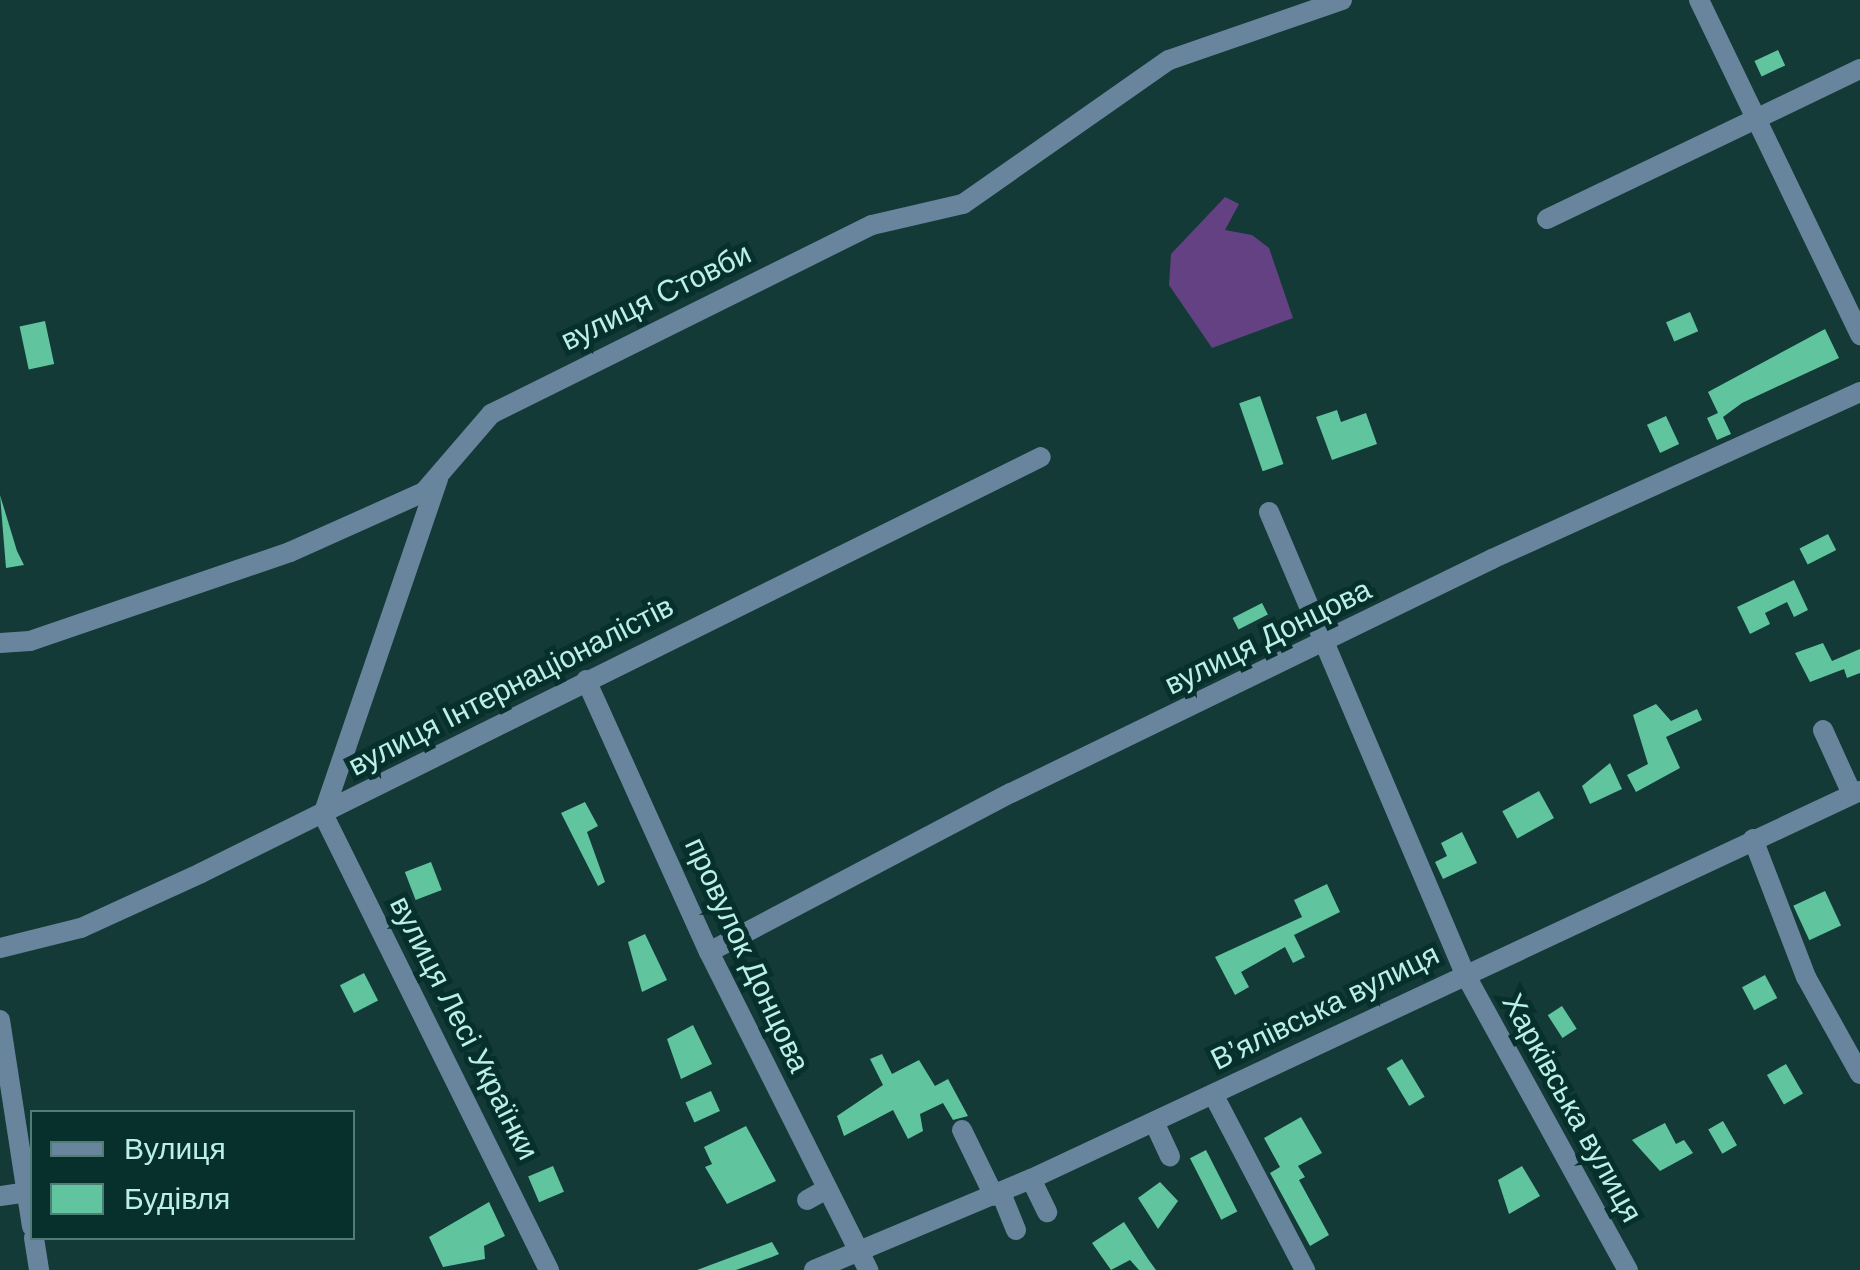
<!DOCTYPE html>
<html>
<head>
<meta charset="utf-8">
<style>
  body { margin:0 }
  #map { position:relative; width:1860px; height:1270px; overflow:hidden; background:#133a36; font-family:Helvetica,sans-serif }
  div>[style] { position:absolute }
  .water>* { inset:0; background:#634183 }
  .building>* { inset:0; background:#60c49e; transform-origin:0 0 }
  .minor>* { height:20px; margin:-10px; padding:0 10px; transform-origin:10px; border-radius:10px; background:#69859e }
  span { translate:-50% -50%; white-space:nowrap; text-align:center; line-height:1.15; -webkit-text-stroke:10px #07302c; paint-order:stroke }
  .street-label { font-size:30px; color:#bbf0e9 }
  .legend { position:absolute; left:30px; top:1110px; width:325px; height:130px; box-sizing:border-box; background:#07302c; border:2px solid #4f7d78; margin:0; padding:12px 18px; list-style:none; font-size:30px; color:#bbf0e9 }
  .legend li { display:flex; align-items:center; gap:20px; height:50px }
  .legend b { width:50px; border:2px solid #4f7d78 }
</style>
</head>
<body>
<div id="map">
  <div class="water">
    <i style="clip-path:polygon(1225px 197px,1239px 204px,1225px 230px,1252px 235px,1269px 248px,1293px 318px,1212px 348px,1169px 285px,1171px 254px)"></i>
  </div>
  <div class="building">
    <i style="left:1778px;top:50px;width:17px;height:26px;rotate:65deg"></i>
    <i style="left:1690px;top:312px;width:21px;height:26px;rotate:67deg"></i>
    <i style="left:45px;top:321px;width:44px;height:26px;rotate:78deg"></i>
    <i style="clip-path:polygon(1825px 329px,1839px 358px,1742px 403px,1723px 417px,1731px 434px,1717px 440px,1707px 418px,1718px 413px,1708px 392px)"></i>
    <i style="left:1260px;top:396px;width:72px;height:22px;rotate:71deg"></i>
    <i style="clip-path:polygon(1337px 410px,1341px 422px,1366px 413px,1377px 444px,1332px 460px,1316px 417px)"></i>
    <i style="left:1666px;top:416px;width:31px;height:21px;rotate:65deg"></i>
    <i style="clip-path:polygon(0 495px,17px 551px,24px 565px,6px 568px)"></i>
    <i style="left:1828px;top:534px;width:18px;height:32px;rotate:63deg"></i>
    <i style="clip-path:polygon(1794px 580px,1808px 610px,1794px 617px,1787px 602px,1765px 613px,1770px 624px,1750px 634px,1737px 607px)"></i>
    <i style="left:1262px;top:603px;width:13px;height:33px;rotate:63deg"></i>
    <i style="clip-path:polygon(1823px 643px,1832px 661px,1860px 649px,1860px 673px,1847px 678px,1844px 669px,1810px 682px,1795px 653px)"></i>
    <i style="clip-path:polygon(1656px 704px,1671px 721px,1697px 709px,1702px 720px,1666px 737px,1680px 768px,1636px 792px,1627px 775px,1648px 764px,1633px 715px)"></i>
    <i style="clip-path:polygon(1610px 763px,1622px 789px,1590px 804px,1582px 786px)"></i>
    <i style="left:1539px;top:791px;width:31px;height:42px;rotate:61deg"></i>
    <i style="clip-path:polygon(585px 802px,598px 826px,587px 832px,605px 882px,598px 886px,561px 813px)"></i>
    <i style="clip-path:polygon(1462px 832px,1477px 863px,1443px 879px,1435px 862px,1447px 856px,1441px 843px)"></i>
    <i style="left:431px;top:862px;width:30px;height:28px;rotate:69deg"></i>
    <i style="clip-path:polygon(1327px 884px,1340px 912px,1294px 935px,1305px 957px,1293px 963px,1285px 947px,1241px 972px,1249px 987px,1235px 995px,1215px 957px,1302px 917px,1294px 900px)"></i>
    <i style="left:1825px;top:891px;width:38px;height:35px;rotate:65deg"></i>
    <i style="clip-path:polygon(645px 934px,667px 980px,642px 992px,628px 942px)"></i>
    <i style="left:364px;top:973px;width:31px;height:27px;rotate:63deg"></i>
    <i style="left:1765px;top:975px;width:26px;height:26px;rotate:62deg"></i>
    <i style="left:1562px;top:1006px;width:27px;height:17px;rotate:57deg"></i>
    <i style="clip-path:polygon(693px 1025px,712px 1064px,681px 1079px,667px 1039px)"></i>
    <i style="clip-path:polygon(882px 1054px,892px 1074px,919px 1060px,935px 1086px,948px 1079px,968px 1116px,953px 1120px,943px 1103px,920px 1114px,923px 1131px,908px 1139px,893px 1110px,844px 1136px,837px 1116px,883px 1085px,870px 1059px)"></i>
    <i style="left:1402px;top:1059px;width:44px;height:18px;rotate:59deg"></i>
    <i style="left:1786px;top:1064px;width:34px;height:22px;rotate:60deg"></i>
    <i style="left:711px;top:1091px;width:22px;height:28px;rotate:66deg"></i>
    <i style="clip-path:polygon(1301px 1117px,1322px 1153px,1298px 1166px,1305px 1177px,1299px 1180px,1329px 1235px,1310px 1246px,1270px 1173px,1280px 1167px,1264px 1138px)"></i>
    <i style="left:1723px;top:1121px;width:28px;height:17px;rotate:60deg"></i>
    <i style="clip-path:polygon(1665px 1123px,1676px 1144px,1684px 1140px,1693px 1153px,1660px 1171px,1632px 1140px)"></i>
    <i style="clip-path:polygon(746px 1126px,776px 1181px,727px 1204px,705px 1167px,712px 1164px,704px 1147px)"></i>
    <i style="left:1206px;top:1150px;width:69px;height:18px;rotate:63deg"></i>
    <i style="left:553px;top:1166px;width:28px;height:27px;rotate:67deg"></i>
    <i style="clip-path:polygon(1522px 1166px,1540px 1196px,1509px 1214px,1498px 1180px)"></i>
    <i style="clip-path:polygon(1160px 1182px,1178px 1201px,1158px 1229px,1138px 1198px)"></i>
    <i style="clip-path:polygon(489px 1202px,505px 1236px,484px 1246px,485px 1259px,443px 1267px,429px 1237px)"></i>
    <i style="clip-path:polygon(1124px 1222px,1148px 1259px,1156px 1270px,1139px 1270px,1130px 1260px,1111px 1270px,1092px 1243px)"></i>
    <i style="clip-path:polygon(772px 1242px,779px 1254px,772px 1257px,736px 1270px,697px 1270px)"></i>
  </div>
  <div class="minor">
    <i style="left:1699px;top:0;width:372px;rotate:64.3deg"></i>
    <i style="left:1547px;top:219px;width:347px;rotate:-25.6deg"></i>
    <i style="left:438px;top:479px;width:354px;rotate:108.9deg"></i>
    <i style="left:323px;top:814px;width:509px;rotate:63.64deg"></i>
    <i style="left:1269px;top:512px;width:502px;rotate:67.01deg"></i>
    <i style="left:1465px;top:974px;width:338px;rotate:61.2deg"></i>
    <i style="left:0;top:643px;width:30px;rotate:-4deg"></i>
    <i style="left:30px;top:641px;width:275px;rotate:-18.9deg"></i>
    <i style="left:290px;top:552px;width:147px;rotate:-24.1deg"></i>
    <i style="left:424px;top:492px;width:103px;rotate:-49.3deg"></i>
    <i style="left:491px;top:414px;width:425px;rotate:-26.4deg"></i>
    <i style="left:872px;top:225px;width:93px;rotate:-13deg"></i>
    <i style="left:963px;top:204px;width:251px;rotate:-35deg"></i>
    <i style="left:1169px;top:60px;width:183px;rotate:-19.1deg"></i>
    <i style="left:586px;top:680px;width:299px;rotate:65.7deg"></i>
    <i style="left:709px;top:952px;width:356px;rotate:63.4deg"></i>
    <i style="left:1823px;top:730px;width:70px;rotate:65.6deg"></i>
    <i style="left:1753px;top:839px;width:148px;rotate:69deg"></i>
    <i style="left:1806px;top:977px;width:111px;rotate:60.9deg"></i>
    <i style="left:0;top:948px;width:83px;rotate:-13.9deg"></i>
    <i style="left:81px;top:928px;width:132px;rotate:-24.6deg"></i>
    <i style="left:201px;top:873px;width:937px;rotate:-26.35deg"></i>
    <i style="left:709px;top:952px;width:341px;rotate:-27.8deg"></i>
    <i style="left:1011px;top:793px;width:535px;rotate:-25.94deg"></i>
    <i style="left:1492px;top:559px;width:404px;rotate:-24.4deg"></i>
    <i style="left:0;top:1020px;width:209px;rotate:81.2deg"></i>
    <i style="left:1213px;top:1094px;width:199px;rotate:62.4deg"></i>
    <i style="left:1154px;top:1122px;width:38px;rotate:65deg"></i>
    <i style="left:962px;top:1130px;width:73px;rotate:64.1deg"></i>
    <i style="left:1031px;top:1179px;width:37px;rotate:64deg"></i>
    <i style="left:1001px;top:1193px;width:40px;rotate:68deg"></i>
    <i style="left:0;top:1196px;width:27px;rotate:-8deg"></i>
    <i style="left:807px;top:1200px;width:23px;rotate:-29deg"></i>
    <i style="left:34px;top:1238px;width:32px;rotate:81deg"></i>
    <i style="left:814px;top:1270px;width:235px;rotate:-22.8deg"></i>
    <i style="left:1031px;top:1179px;width:915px;rotate:-25.08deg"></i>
  </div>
  <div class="street-label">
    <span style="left:656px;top:297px;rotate:-26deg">вулиця Стовби</span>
    <span style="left:1268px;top:637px;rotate:-26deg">вулиця Донцова</span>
    <span style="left:511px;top:686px;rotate:-27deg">вулиця Інтернаціоналістів</span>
    <span style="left:747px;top:955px;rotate:65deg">провулок Донцова</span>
    <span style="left:1325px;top:1007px;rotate:-26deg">В’ялівська вулиця</span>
    <span style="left:464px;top:1028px;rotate:63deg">вулиця Лесі Українки</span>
    <span style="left:1572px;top:1108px;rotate:61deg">Харківська вулиця</span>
  </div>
  <ul class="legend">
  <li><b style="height:12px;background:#69859e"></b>Вулиця</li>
  <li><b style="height:28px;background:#60c49e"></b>Будівля</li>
  </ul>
</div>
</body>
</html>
